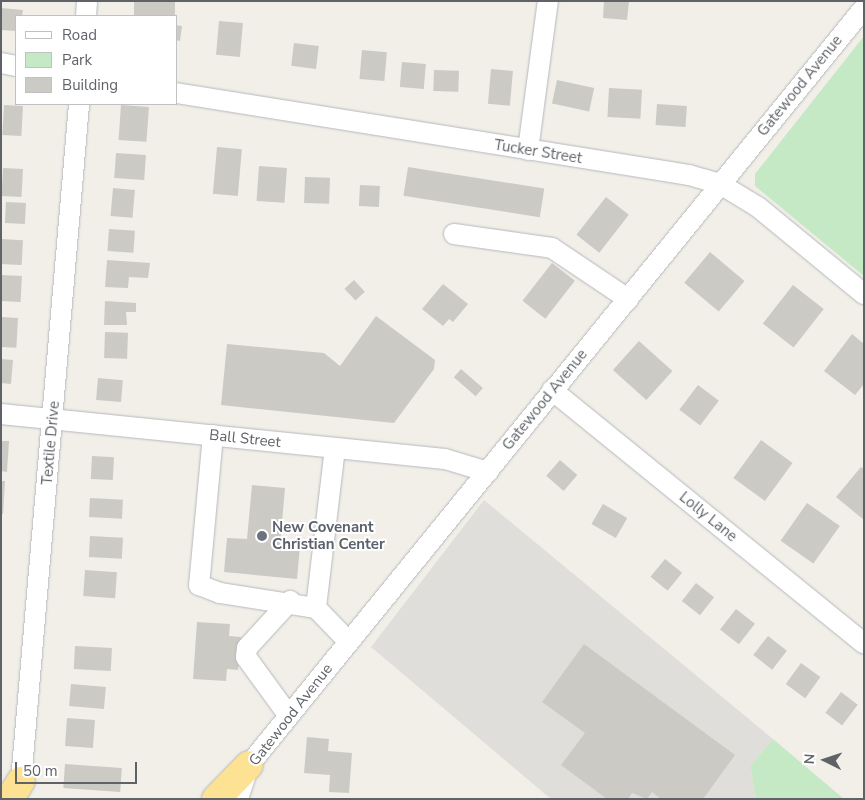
<!DOCTYPE html>
<html>
<head>
<meta charset="utf-8">
<style>
  body { margin:0 }
  #map { position:relative; width:865px; height:800px; overflow:hidden; background:#f1efe8; font-family:"Nunito Sans",sans-serif }
  div>[style] { position:absolute }
  .industrial>* { inset:0; background:#e0deda }
  .green>* { inset:0; background:#c5e8c5 }
  .building>* { inset:0; background:#cccac5; transform-origin:0 0 }
  .roads { filter:drop-shadow(0 0 1px #b5b8bc) drop-shadow(0 0 1px #b5b8bc) }
  .minor>* { height:20px; margin:-10px; padding:0 10px; transform-origin:10px; border-radius:10px; background:#fff }
  .highway>* { height:28px; margin:-14px; padding:0 14px; transform-origin:14px; border-radius:14px; background:#fde293 }
  .dots>* { width:14px; height:14px; translate:-50% -50%; box-sizing:border-box; border:2px solid #fff; border-radius:50% }
  span { translate:-50% -50%; white-space:nowrap; text-align:center; line-height:1.15; -webkit-text-stroke:4px #fff; paint-order:stroke }
  .street-label { font-size:15px; color:#5f6368 }
  .worship-label { font-size:15px; color:#5b616d; font-weight:700 }
  .left { translate:0 -50%; text-align:left }
  .frame { position:absolute; inset:0; border:2px solid #5f6368; pointer-events:none }
  .legend { position:absolute; left:15px; top:15px; width:162px; height:90px; box-sizing:border-box; background:#fff; border:1px solid #bfc1c3; margin:0; padding:6px 9px; list-style:none; font-size:15px; color:#5f6368 }
  .legend li { display:flex; align-items:center; gap:10px; height:25px }
  .legend b { width:25px; border:1px solid #bfc1c3 }
  .north { position:absolute; left:800px; top:735px; width:50px; height:50px; -webkit-text-stroke:4px #fff; paint-order:stroke; rotate:274deg; font-size:14px; font-weight:700; line-height:20px; text-align:center; color:#5f6368 }
  .north::after { content:''; display:block; margin:auto; width:18px; height:22px; background:#5f6368; clip-path:polygon(50% 0,100% 100%,50% 72%,0 100%) }
  .scale { position:absolute; left:15px; top:762px; width:122px; height:22px; box-sizing:border-box; border:2px solid #5f6368; border-top:0; padding-left:6px; font-size:15px; line-height:18px; white-space:nowrap; color:#5f6368; -webkit-text-stroke:4px #fff; paint-order:stroke }
</style>
</head>
<body>
<div id="map">
  <div class="industrial">
    <i style="clip-path:polygon(484px 500px,773px 739px,750px 766px,756px 799px,551px 799px,371px 647px)"></i>
  </div>
  <div class="green">
    <i style="clip-path:polygon(864px 36px,864px 276px,755px 186px,755px 174px)"></i>
    <i style="clip-path:polygon(773px 739px,844px 799px,756px 799px,750px 766px)"></i>
  </div>
  <div class="building">
    <i style="left:134px;top:1px;width:41px;height:15px"></i>
    <i style="clip-path:polygon(604px 1px,629px 1px,627px 20px,603px 18px)"></i>
    <i style="clip-path:polygon(1px 8px,23px 10px,22px 16px,16px 16px,16px 31px,1px 30px)"></i>
    <i style="left:219px;top:21px;width:24px;height:34px;rotate:5deg"></i>
    <i style="clip-path:polygon(176px 25px,182px 26px,180px 41px,176px 40px)"></i>
    <i style="left:294px;top:43px;width:25px;height:23px;rotate:7deg"></i>
    <i style="left:362px;top:50px;width:25px;height:29px;rotate:5deg"></i>
    <i style="left:402px;top:62px;width:24px;height:25px;rotate:5deg"></i>
    <i style="left:491px;top:69px;width:22px;height:35px;rotate:5deg"></i>
    <i style="left:434px;top:70px;width:25px;height:21px;rotate:2deg"></i>
    <i style="left:557px;top:80px;width:38px;height:24px;rotate:12deg"></i>
    <i style="left:609px;top:88px;width:33px;height:29px;rotate:3deg"></i>
    <i style="left:657px;top:104px;width:30px;height:21px;rotate:4deg"></i>
    <i style="left:4px;top:105px;width:19px;height:30px;rotate:3deg"></i>
    <i style="left:121px;top:105px;width:28px;height:35px;rotate:4deg"></i>
    <i style="left:217px;top:147px;width:25px;height:47px;rotate:5deg"></i>
    <i style="left:116px;top:153px;width:30px;height:25px;rotate:4deg"></i>
    <i style="left:259px;top:166px;width:28px;height:35px;rotate:4deg"></i>
    <i style="left:408px;top:167px;width:138px;height:29px;rotate:9deg"></i>
    <i style="left:3px;top:168px;width:20px;height:28px;rotate:3deg"></i>
    <i style="left:305px;top:177px;width:25px;height:26px;rotate:2deg"></i>
    <i style="left:360px;top:185px;width:20px;height:21px;rotate:3deg"></i>
    <i style="left:113px;top:188px;width:22px;height:28px;rotate:5deg"></i>
    <i style="left:606px;top:197px;width:29px;height:48px;rotate:38deg"></i>
    <i style="left:6px;top:202px;width:20px;height:21px;rotate:3deg"></i>
    <i style="left:109px;top:229px;width:26px;height:22px;rotate:4deg"></i>
    <i style="left:1px;top:239px;width:22px;height:25px;rotate:3deg"></i>
    <i style="left:710px;top:252px;width:45px;height:40px;rotate:40deg"></i>
    <i style="clip-path:polygon(107px 260px,150px 263px,148px 278px,129px 277px,128px 288px,105px 287px)"></i>
    <i style="left:552px;top:263px;width:29px;height:48px;rotate:38deg"></i>
    <i style="left:1px;top:275px;width:21px;height:26px;rotate:3deg"></i>
    <i style="left:354px;top:280px;width:16px;height:13px;rotate:47deg"></i>
    <i style="clip-path:polygon(443px 284px,468px 304px,453px 322px,449px 319px,443px 326px,422px 309px)"></i>
    <i style="left:793px;top:285px;width:39px;height:49px;rotate:38deg"></i>
    <i style="clip-path:polygon(105px 301px,136px 303px,136px 312px,126px 312px,127px 325px,104px 325px)"></i>
    <i style="clip-path:polygon(376px 316px,435px 360px,434px 369px,394px 423px,221px 405px,227px 344px,324px 353px,340px 366px)"></i>
    <i style="left:1px;top:317px;width:17px;height:30px;rotate:3deg"></i>
    <i style="left:105px;top:332px;width:23px;height:26px;rotate:2deg"></i>
    <i style="clip-path:polygon(852px 334px,864px 344px,864px 384px,855px 395px,824px 371px)"></i>
    <i style="left:639px;top:341px;width:45px;height:39px;rotate:42deg"></i>
    <i style="clip-path:polygon(1px 359px,13px 360px,11px 384px,1px 383px)"></i>
    <i style="left:461px;top:369px;width:29px;height:11px;rotate:41deg"></i>
    <i style="left:98px;top:378px;width:25px;height:22px;rotate:5deg"></i>
    <i style="left:698px;top:385px;width:26px;height:31px;rotate:37deg"></i>
    <i style="left:761px;top:440px;width:39px;height:47px;rotate:36deg"></i>
    <i style="clip-path:polygon(1px 441px,9px 441px,7px 472px,1px 471px)"></i>
    <i style="left:92px;top:456px;width:22px;height:23px;rotate:3deg"></i>
    <i style="left:560px;top:460px;width:23px;height:21px;rotate:41deg"></i>
    <i style="clip-path:polygon(861px 467px,864px 469px,864px 520px,836px 497px)"></i>
    <i style="clip-path:polygon(1px 481px,5px 481px,3px 514px,1px 514px)"></i>
    <i style="clip-path:polygon(252px 485px,285px 488px,280px 545px,300px 546px,297px 579px,224px 572px,227px 538px,247px 539px)"></i>
    <i style="left:90px;top:498px;width:33px;height:19px;rotate:3deg"></i>
    <i style="left:807px;top:503px;width:40px;height:46px;rotate:35deg"></i>
    <i style="left:603px;top:504px;width:28px;height:23px;rotate:30deg"></i>
    <i style="left:90px;top:536px;width:33px;height:21px;rotate:3deg"></i>
    <i style="left:665px;top:559px;width:22px;height:23px;rotate:39deg"></i>
    <i style="left:85px;top:570px;width:32px;height:26px;rotate:4deg"></i>
    <i style="left:696px;top:583px;width:23px;height:23px;rotate:38deg"></i>
    <i style="left:736px;top:609px;width:24px;height:26px;rotate:38deg"></i>
    <i style="clip-path:polygon(197px 622px,230px 624px,229px 636px,241px 637px,238px 670px,227px 669px,226px 681px,193px 679px)"></i>
    <i style="left:768px;top:636px;width:24px;height:24px;rotate:38deg"></i>
    <i style="clip-path:polygon(584px 644px,735px 755px,703px 799px,661px 799px,652px 792px,647px 799px,632px 793px,628px 799px,607px 799px,561px 765px,585px 733px,542px 702px)"></i>
    <i style="left:75px;top:646px;width:37px;height:23px;rotate:3deg"></i>
    <i style="left:801px;top:663px;width:24px;height:26px;rotate:36deg"></i>
    <i style="left:71px;top:684px;width:35px;height:22px;rotate:5deg"></i>
    <i style="left:841px;top:692px;width:21px;height:26px;rotate:37deg"></i>
    <i style="left:67px;top:718px;width:28px;height:28px;rotate:4deg"></i>
    <i style="clip-path:polygon(307px 737px,329px 739px,328px 751px,352px 753px,349px 793px,329px 792px,330px 775px,304px 773px)"></i>
    <i style="left:65px;top:764px;width:57px;height:24px;rotate:4deg"></i>
  </div>
  <div class="roads">
    <div class="minor">
      <i style="left:86px;top:16px;width:15px;rotate:-86deg"></i>
      <i style="left:1px;top:63px;width:15px;rotate:11deg"></i>
      <i style="left:176px;top:93px;width:520px;rotate:9.08deg"></i>
      <i style="left:689px;top:175px;width:32px;rotate:16deg"></i>
      <i style="left:720px;top:184px;width:44px;rotate:31.2deg"></i>
      <i style="left:758px;top:207px;width:137px;rotate:39.4deg"></i>
      <i style="left:528px;top:150px;width:150px;rotate:-82.4deg"></i>
      <i style="left:454px;top:234px;width:99px;rotate:8.1deg"></i>
      <i style="left:552px;top:248px;width:92px;rotate:33.9deg"></i>
      <i style="left:552px;top:390px;width:402px;rotate:39.1deg"></i>
      <i style="left:1px;top:414px;width:446px;rotate:5.8deg"></i>
      <i style="left:445px;top:459px;width:45px;rotate:16.8deg"></i>
      <i style="left:213px;top:435px;width:151px;rotate:95.3deg"></i>
      <i style="left:199px;top:585px;width:22px;rotate:21deg"></i>
      <i style="left:220px;top:593px;width:97px;rotate:8.9deg"></i>
      <i style="left:335px;top:448px;width:161px;rotate:96.8deg"></i>
      <i style="left:316px;top:608px;width:47px;rotate:45.9deg"></i>
      <i style="left:289px;top:716px;width:73px;rotate:-126.1deg"></i>
      <i style="left:246px;top:657px;width:9px;rotate:-84deg"></i>
      <i style="left:247px;top:648px;width:64px;rotate:-47.5deg"></i>
      <i style="left:21px;top:781px;width:679px;rotate:-85.1deg"></i>
      <i style="left:238px;top:799px;width:36px;rotate:-72deg"></i>
      <i style="left:249px;top:765px;width:975px;rotate:-50.91deg"></i>
    </div>
    <div class="highway">
      <i style="left:10px;top:799px;width:21px;rotate:-59deg"></i>
      <i style="left:216px;top:799px;width:47px;rotate:-45.9deg"></i>
    </div>
  </div>
  <div class="dots">
    <i style="left:262px;top:536px;background:#6b7280"></i>
  </div>
  <div class="street-label">
    <span style="left:800px;top:86px;rotate:-51deg">Gatewood Avenue</span>
    <span style="left:538px;top:152px;rotate:9deg">Tucker Street</span>
    <span style="left:545px;top:400px;rotate:-51deg">Gatewood Avenue</span>
    <span style="left:245px;top:439px;rotate:6deg">Ball Street</span>
    <span style="left:51px;top:443px;rotate:-85deg">Textile Drive</span>
    <span style="left:708px;top:517px;rotate:39deg">Lolly Lane</span>
    <span style="left:291px;top:715px;rotate:-52deg">Gatewood Avenue</span>
  </div>
  <div class="worship-label">
    <span class="left" style="left:272px;top:536px">New Covenant<br>Christian Center</span>
  </div>
  <div class="frame"></div>
  <ul class="legend">
  <li><b style="height:6px;background:#fff"></b>Road</li>
  <li><b style="height:14px;background:#c5e8c5"></b>Park</li>
  <li><b style="height:14px;background:#cccac5"></b>Building</li>
  </ul>
  <div class="north">N</div>
  <div class="scale">50 m</div>
</div>
</body>
</html>
